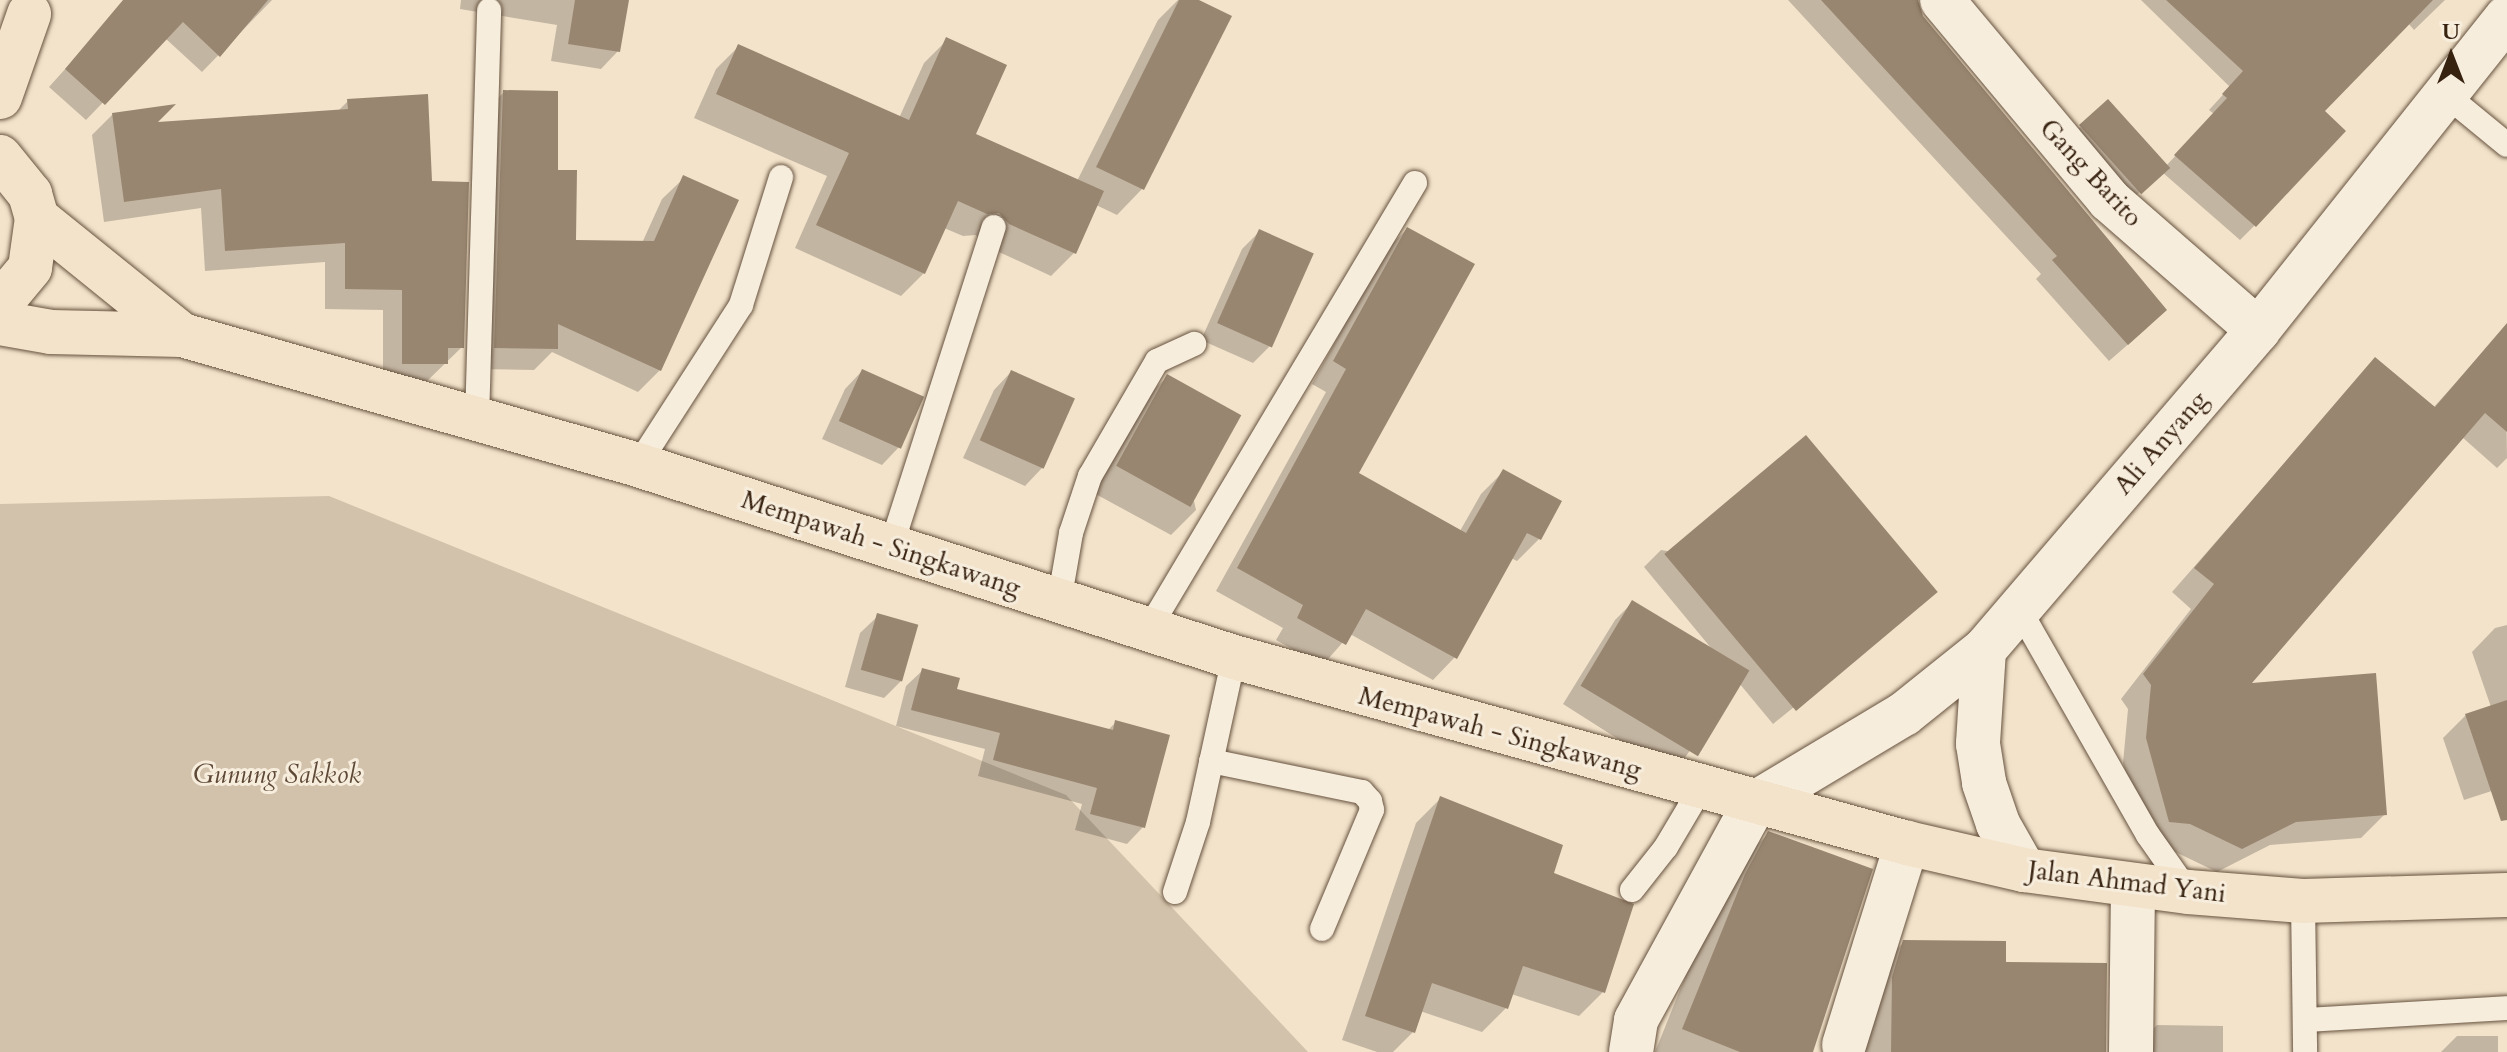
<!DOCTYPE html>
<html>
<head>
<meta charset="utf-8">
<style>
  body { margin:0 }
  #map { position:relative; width:2507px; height:1052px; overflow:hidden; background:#f3e3cb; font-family:Cardo,serif }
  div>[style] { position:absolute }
  .green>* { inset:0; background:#d3c2ab }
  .shadow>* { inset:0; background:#0003 }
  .building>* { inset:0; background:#998671; transform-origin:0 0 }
  .roads { filter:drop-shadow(0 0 2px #66523e) drop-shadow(0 0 2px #66523e) }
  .service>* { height:24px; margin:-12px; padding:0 12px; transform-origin:12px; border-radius:12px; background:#f7eddd }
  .minor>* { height:44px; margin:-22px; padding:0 22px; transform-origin:22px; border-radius:22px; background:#f7eddd }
  .tertiary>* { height:44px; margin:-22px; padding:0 22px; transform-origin:22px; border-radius:22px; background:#f7eddd }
  .primary>* { height:44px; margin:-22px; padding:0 22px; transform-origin:22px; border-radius:22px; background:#f3e3cb }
  .trunk>* { height:44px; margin:-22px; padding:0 22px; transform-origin:22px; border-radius:22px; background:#f3e3cb }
  span { translate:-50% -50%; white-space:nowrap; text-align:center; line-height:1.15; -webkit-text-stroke:6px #f7eddd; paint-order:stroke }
  .street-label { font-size:26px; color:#37210f }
  .park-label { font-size:26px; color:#5e4936; font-style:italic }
  .north { position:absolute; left:2411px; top:16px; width:80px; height:80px; -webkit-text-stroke:6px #f7eddd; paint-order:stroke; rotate:0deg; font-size:22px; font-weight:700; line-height:32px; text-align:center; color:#37210f }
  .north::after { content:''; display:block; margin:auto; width:28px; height:36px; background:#37210f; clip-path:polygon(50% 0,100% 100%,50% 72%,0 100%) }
</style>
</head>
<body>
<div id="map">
  <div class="green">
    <i style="clip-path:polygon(329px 496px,1066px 795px,1308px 1052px,0 1052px,0 504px)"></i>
  </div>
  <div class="shadow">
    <i style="clip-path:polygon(127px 0,272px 0,202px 72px,165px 38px,86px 120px,49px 87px)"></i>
    <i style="clip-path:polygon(461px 0,627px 0,618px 51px,601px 69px,551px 61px,557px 25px,460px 9px)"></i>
    <i style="clip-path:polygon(1178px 0,1195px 0,1229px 17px,1142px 189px,1117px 215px,1096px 205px,1074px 253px,1051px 276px,986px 246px,976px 235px,963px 236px,944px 228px,924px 273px,901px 296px,795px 248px,827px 176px,694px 118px,716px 69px,739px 46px,899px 118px,924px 63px,947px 40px,973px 135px,1077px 181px,1158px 20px)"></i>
    <i style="clip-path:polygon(1788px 0,1917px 0,1921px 17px,2147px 328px,2109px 361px,2036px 279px,2041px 274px)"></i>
    <i style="clip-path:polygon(2141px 0,2445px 0,2414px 30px,2408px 23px,2322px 111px,2255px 225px,2240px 240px,2162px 172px,2130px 201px,2072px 135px,2080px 127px,2166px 166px,2214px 114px,2209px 110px,2230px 87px)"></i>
    <i style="clip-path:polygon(504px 92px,556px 172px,574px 242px,642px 243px,662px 199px,684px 178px,660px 370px,638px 392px,552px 352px,534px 370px,474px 369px,483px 114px)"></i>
    <i style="clip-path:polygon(348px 101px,430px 183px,462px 347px,425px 383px,383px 383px,383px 310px,325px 309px,325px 262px,205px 271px,201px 208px,104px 222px,92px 135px,113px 114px,153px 124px,337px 112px)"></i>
    <i style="clip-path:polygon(1407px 229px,1357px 474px,1460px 531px,1481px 494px,1503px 472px,1539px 539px,1517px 561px,1511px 558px,1455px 657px,1433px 680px,1350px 634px,1322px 666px,1276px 640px,1283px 628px,1216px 591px,1326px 392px,1312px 384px,1385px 251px)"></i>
    <i style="clip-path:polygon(1259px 232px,1270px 346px,1253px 363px,1201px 340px,1242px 249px)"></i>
    <i style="clip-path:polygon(2505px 328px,2507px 458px,2497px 468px,2462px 437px,2248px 685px,2385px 814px,2361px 838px,2270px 845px,2217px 872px,2165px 847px,2146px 845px,2123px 763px,2128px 709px,2121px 699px,2191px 609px,2172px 592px,2375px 360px,2433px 408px)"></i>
    <i style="clip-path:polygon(862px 371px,899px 447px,882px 465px,822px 439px,845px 389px)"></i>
    <i style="clip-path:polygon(1011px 372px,1073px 400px,1042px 468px,1025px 486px,963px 458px,994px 390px)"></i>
    <i style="clip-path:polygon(1167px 377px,1196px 510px,1171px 535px,1090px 491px,1141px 402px)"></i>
    <i style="clip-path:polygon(1661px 550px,1934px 593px,1773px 724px,1739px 683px,1673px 774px,1563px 704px,1615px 620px,1632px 603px,1711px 648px,1644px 567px)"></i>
    <i style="clip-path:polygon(878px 616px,902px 680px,884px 698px,845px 687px,860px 633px)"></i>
    <i style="clip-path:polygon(2507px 625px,2507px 786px,2464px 800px,2443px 738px,2466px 715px,2491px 707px,2472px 652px,2495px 628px)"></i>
    <i style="clip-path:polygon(923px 670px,955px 691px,1107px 731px,1116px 722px,1143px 827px,1127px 844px,1075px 830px,1082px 804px,978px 776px,985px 749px,896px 726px,906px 686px)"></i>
    <i style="clip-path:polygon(1440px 799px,1551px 875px,1603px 992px,1579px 1016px,1511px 994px,1506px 1008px,1482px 1032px,1420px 1011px,1413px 1032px,1393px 1052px,1377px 1052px,1342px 1040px,1416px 823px)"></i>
    <i style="clip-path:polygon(1769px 833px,1809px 1052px,1655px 1052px,1713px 908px,1737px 865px)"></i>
    <i style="clip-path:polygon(1904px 942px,2004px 964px,2104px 1052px,1863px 1052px,1875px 971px)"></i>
    <i style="clip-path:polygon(2157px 1025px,2223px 1026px,2223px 1052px,2130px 1052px)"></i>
    <i style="clip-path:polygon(2457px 1036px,2498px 1036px,2498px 1052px,2441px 1052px)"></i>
  </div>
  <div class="building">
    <i style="clip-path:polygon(123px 0,268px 0,220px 57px,183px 22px,105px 105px,65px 69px)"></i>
    <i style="clip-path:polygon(575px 0,629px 0,620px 52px,568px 44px)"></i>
    <i style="clip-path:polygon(1179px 0,1199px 0,1232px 16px,1144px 190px,1096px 167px)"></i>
    <i style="clip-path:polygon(1821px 0,1918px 0,1923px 16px,2167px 310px,2128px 345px,2052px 260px,2057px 256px)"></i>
    <i style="clip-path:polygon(2166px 0,2433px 0,2325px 111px,2346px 131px,2256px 227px,2174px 155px,2227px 98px,2222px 94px,2243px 71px)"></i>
    <i style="clip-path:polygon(946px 37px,1007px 65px,976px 134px,1104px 191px,1076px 254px,1009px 224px,999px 213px,987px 214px,958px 201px,925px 274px,816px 225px,849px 153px,716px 94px,738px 44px,909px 120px)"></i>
    <i style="clip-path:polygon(503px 90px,558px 91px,558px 170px,577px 170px,576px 240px,654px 241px,683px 175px,739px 200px,661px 371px,558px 324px,558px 349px,494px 348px)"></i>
    <i style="clip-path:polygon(428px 94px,432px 181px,469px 182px,464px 348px,448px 348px,448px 364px,402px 364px,402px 290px,345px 289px,345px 243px,225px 251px,221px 189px,124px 202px,112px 113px,176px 104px,158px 122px,348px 109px,347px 99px)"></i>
    <i style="left:2108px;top:99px;width:93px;height:39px;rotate:48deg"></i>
    <i style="clip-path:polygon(1407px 227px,1475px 264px,1359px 473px,1466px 533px,1503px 469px,1562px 501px,1541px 540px,1527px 533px,1457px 659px,1366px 609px,1346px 645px,1297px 618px,1303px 605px,1237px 568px,1346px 369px,1333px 361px)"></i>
    <i style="left:1259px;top:229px;width:60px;height:103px;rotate:24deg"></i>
    <i style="clip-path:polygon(2507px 323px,2507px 432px,2485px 413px,2252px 683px,2376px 673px,2387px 815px,2296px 822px,2242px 849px,2190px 824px,2169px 822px,2146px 738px,2151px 685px,2143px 674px,2214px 584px,2194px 568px,2375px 357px,2435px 407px)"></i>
    <i style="left:862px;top:369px;width:68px;height:57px;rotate:24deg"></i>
    <i style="left:1011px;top:370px;width:70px;height:77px;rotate:24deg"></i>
    <i style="left:1167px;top:374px;width:85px;height:105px;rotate:29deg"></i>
    <i style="left:1806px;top:435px;width:205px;height:185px;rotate:50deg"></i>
    <i style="left:1632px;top:600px;width:137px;height:100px;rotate:31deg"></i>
    <i style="left:877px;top:613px;width:43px;height:59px;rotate:16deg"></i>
    <i style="clip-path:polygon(922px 668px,960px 678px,957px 689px,1113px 730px,1115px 720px,1170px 735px,1145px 828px,1090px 814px,1097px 788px,993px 760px,1000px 733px,911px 710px)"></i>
    <i style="clip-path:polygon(2507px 700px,2507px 820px,2501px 821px,2465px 714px)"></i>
    <i style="clip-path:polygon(1440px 796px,1563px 845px,1554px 873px,1634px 904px,1605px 993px,1523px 966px,1508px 1009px,1432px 983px,1415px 1033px,1365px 1016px)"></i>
    <i style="clip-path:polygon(1768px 831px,1873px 869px,1813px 1052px,1740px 1052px,1682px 1029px,1745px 874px)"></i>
    <i style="clip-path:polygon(1903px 940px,2006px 941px,2006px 962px,2107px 963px,2106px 1052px,1891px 1052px,1892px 977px)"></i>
  </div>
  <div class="roads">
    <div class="service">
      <i style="left:2445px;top:94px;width:80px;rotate:39.4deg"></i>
      <i style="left:477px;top:420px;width:410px;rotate:-88.3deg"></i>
      <i style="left:638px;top:465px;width:190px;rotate:-57.2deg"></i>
      <i style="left:741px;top:305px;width:134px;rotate:-72.6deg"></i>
      <i style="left:891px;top:547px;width:336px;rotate:-72.2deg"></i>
      <i style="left:1059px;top:602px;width:70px;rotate:-80.1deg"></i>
      <i style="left:1071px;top:533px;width:60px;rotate:-71.6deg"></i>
      <i style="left:1090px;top:476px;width:133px;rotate:-59.8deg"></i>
      <i style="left:1157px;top:361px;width:41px;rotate:-24.7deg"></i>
      <i style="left:2019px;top:609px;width:260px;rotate:60.3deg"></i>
      <i style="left:2148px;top:835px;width:70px;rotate:54.9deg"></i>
      <i style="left:1147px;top:632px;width:523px;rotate:-59.17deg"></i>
      <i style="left:1211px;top:761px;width:154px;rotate:11.6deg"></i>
      <i style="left:1362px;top:792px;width:12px;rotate:48deg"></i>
      <i style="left:1370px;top:801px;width:9px;rotate:77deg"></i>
      <i style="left:1372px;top:810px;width:129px;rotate:112.8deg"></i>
      <i style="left:1632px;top:890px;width:55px;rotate:-51.7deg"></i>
      <i style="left:1666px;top:847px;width:69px;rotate:-59.3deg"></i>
      <i style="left:1175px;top:892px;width:74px;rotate:-71.8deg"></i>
      <i style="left:1198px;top:822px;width:169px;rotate:-77.7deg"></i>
      <i style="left:2303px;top:901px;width:151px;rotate:89.2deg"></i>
      <i style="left:2306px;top:1020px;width:201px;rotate:-3.4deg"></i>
    </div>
    <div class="minor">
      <i style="left:1942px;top:0;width:261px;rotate:50.1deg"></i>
      <i style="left:2109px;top:200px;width:198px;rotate:41.1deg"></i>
      <i style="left:1844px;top:1045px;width:212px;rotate:-72.7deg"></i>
      <i style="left:1631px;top:1052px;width:32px;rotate:-81deg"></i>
      <i style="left:1636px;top:1020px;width:247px;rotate:-61.3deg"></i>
      <i style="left:2131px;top:1052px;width:167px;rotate:-89.3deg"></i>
    </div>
    <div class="tertiary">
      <i style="left:1984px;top:650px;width:94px;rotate:93.7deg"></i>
      <i style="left:1978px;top:744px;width:39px;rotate:81deg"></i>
      <i style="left:1984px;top:783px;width:43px;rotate:71.1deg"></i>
      <i style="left:1998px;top:824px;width:53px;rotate:60.5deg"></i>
      <i style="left:1755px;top:803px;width:174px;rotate:-30.9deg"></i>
      <i style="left:1904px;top:714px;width:102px;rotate:-38.7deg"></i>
      <i style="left:1984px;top:650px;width:421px;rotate:-49.4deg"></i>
      <i style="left:2258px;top:330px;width:400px;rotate:-51.5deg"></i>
    </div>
    <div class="primary">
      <i style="left:37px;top:218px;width:186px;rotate:38.9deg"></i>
      <i style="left:0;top:323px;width:52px;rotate:10deg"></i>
      <i style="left:51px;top:332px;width:131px;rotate:1.3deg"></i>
      <i style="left:182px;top:335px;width:474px;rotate:15.9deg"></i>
      <i style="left:638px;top:465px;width:626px;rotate:17.86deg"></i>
      <i style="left:1234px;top:657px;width:698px;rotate:15.45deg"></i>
      <i style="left:1907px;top:843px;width:120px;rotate:13deg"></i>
      <i style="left:2024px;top:870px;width:165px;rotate:7.6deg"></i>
      <i style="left:2188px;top:892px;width:115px;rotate:4.5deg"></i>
      <i style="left:2303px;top:901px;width:204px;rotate:-1.7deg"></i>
    </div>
    <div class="trunk">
      <i style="left:0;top:97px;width:88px;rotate:-70.7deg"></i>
      <i style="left:0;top:157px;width:48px;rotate:51deg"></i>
      <i style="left:30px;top:194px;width:25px;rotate:74deg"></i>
      <i style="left:37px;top:218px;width:50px;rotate:98deg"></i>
      <i style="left:30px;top:268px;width:47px;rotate:129.8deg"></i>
    </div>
  </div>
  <div class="street-label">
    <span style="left:2091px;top:173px;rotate:47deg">Gang Barito</span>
    <span style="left:2161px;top:443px;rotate:-49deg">Ali Anyang</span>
    <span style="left:881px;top:544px;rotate:18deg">Mempawah - Singkawang</span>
    <span style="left:1500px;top:733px;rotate:15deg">Mempawah - Singkawang</span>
    <span style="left:2127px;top:882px;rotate:7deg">Jalan Ahmad Yani</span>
  </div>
  <div class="park-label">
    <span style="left:277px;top:775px">Gunung Sakkok</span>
  </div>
  <div class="north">U</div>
</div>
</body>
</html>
